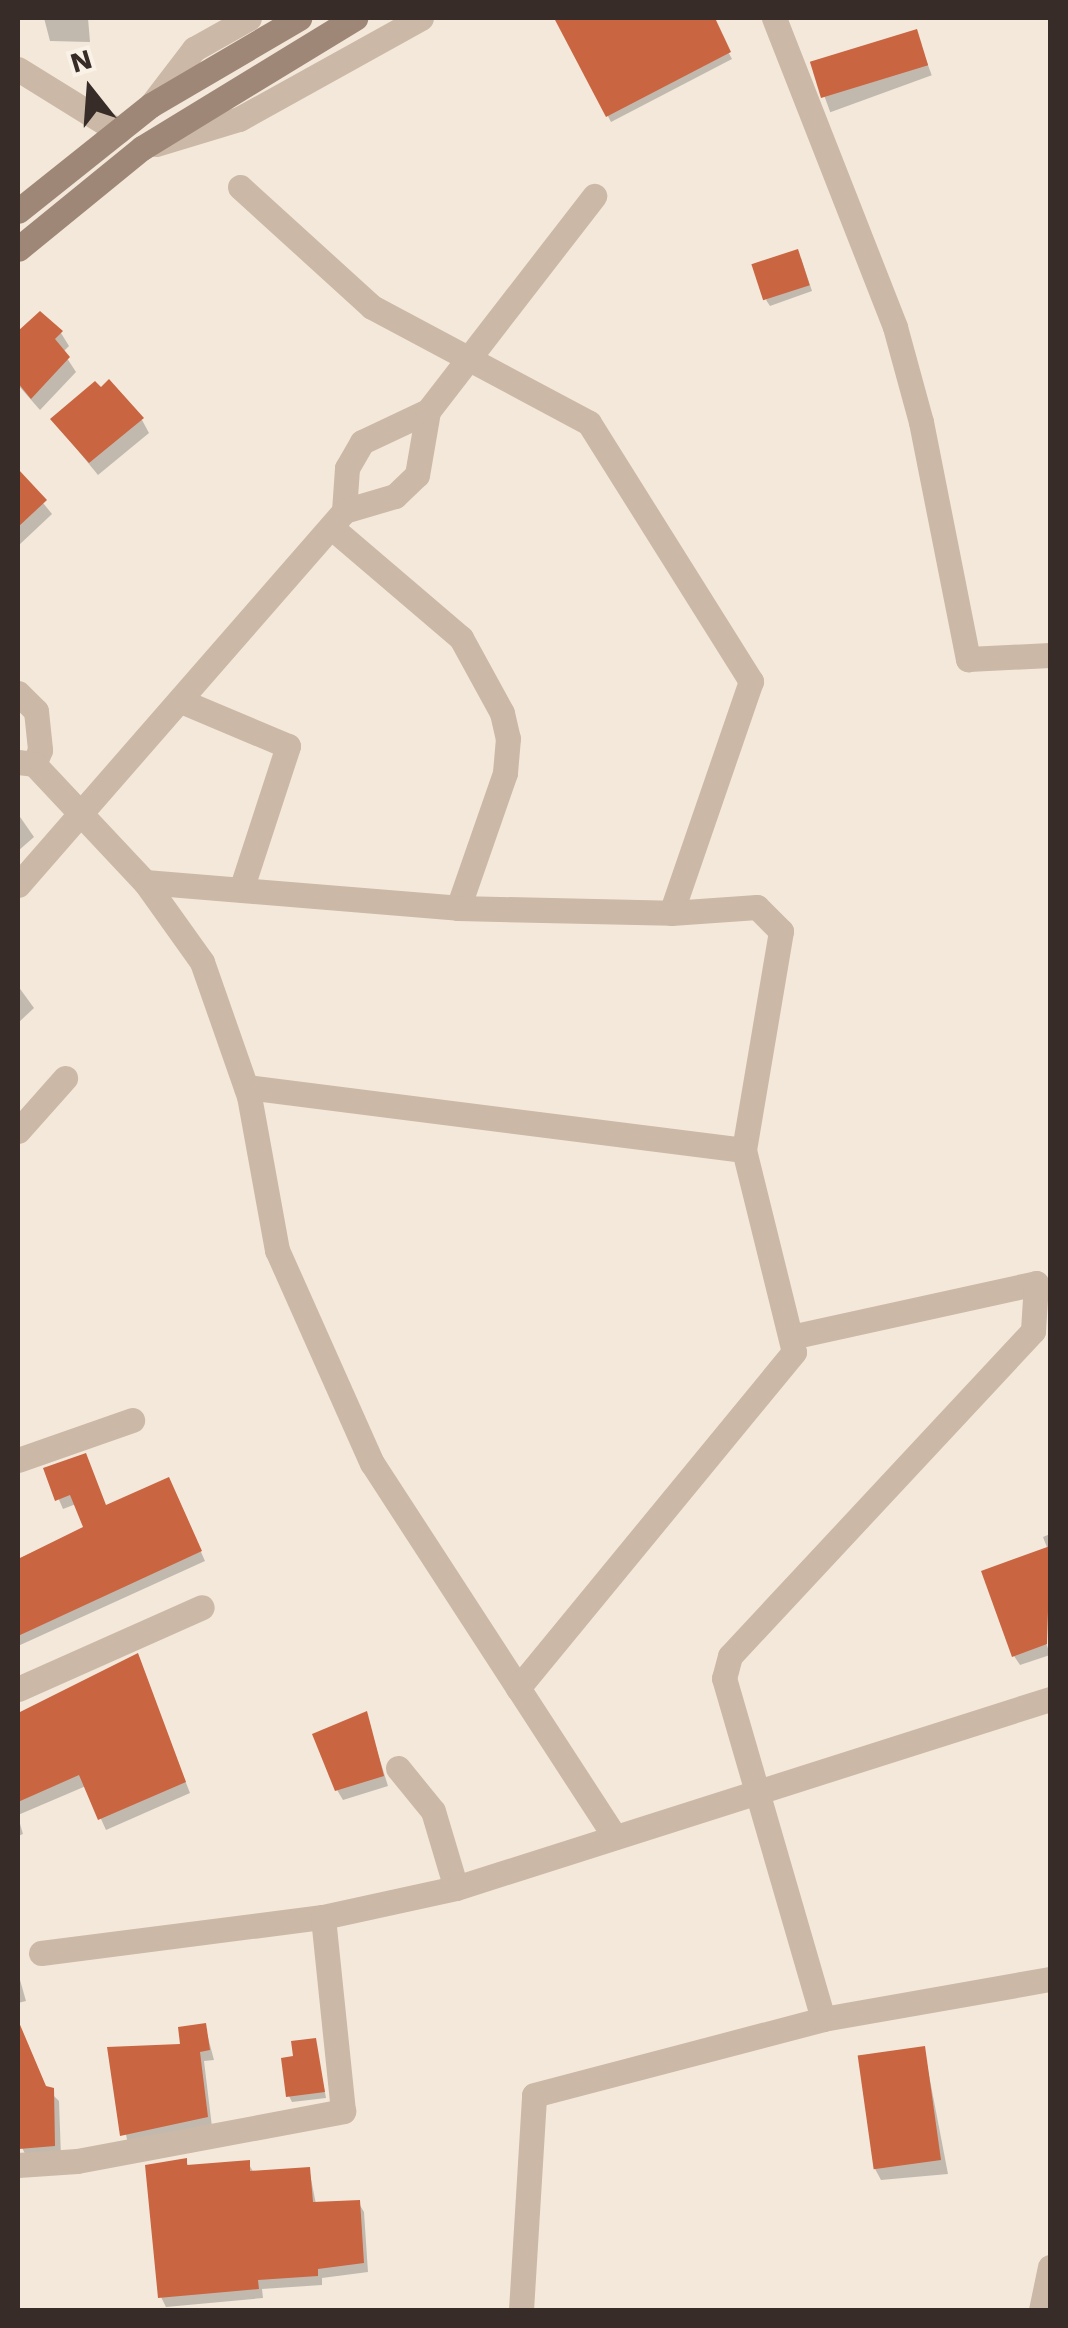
<!DOCTYPE html>
<html>
<head>
<meta charset="utf-8">
<style>
  body { margin:0 }
  #map { position:relative; width:1068px; height:2328px; overflow:hidden; background:#f3e8da; font-family:"Work Sans",sans-serif }
  div>[style] { position:absolute }
  .shadow>* { inset:0; background:#0003; transform-origin:0 0 }
  .building>* { inset:0; background:#ca6541; transform-origin:0 0 }
  .minor>* { height:25px; margin:-12.5px; padding:0 12.5px; transform-origin:12.5px; border-radius:12.5px; background:#cbb8a6 }
  .secondary>* { height:25px; margin:-12.5px; padding:0 12.5px; transform-origin:12.5px; border-radius:12.5px; background:#9f8777 }
  span { translate:-50% -50%; white-space:nowrap; text-align:center; line-height:1.15; -webkit-text-stroke:10px #faf2e7; paint-order:stroke }
  .frame { position:absolute; inset:0; border:20px solid #372c27; pointer-events:none }
  .north { position:absolute; left:40px; top:40px; width:100px; height:100px; -webkit-text-stroke:8px #faf2e7; paint-order:stroke; rotate:343deg; font-size:28px; font-weight:700; line-height:40px; text-align:center; color:#372c27 }
  .north::after { content:''; display:block; margin:auto; width:35px; height:45px; background:#372c27; clip-path:polygon(50% 0,100% 100%,50% 72%,0 100%) }
</style>
</head>
<body>
<div id="map">
  <div class="shadow">
    <i style="clip-path:polygon(44px 18px,88px 18px,90px 42px,50px 41px)"></i>
    <i style="clip-path:polygon(557px 18px,710px 18px,732px 59px,611px 122px)"></i>
    <i style="left:916px;top:32px;width:46px;height:108px;rotate:70deg"></i>
    <i style="clip-path:polygon(801px 258px,812px 291px,770px 306px,766px 300px)"></i>
    <i style="clip-path:polygon(40px 314px,61px 333px,69px 346px,63px 352px,76px 372px,40px 410px,18px 385px,18px 334px)"></i>
    <i style="clip-path:polygon(53px 420px,142px 420px,149px 433px,98px 475px)"></i>
    <i style="clip-path:polygon(18px 472px,52px 514px,18px 546px)"></i>
    <i style="clip-path:polygon(18px 814px,34px 837px,18px 851px)"></i>
    <i style="clip-path:polygon(18px 986px,34px 1008px,18px 1023px)"></i>
    <i style="clip-path:polygon(46px 1470px,106px 1508px,173px 1489px,205px 1561px,18px 1646px,18px 1559px,87px 1528px,76px 1504px,63px 1509px)"></i>
    <i style="clip-path:polygon(1050px 1534px,1050px 1609px,1037px 1614px,1050px 1655px,1020px 1665px,1014px 1656px,1048px 1550px,1043px 1537px)"></i>
    <i style="clip-path:polygon(137px 1657px,190px 1793px,106px 1830px,86px 1786px,18px 1815px,18px 1716px)"></i>
    <i style="clip-path:polygon(366px 1715px,388px 1786px,343px 1800px,337px 1790px)"></i>
    <i style="clip-path:polygon(18px 1817px,23px 1834px,18px 1836px)"></i>
    <i style="clip-path:polygon(18px 1973px,26px 2001px,18px 2003px)"></i>
    <i style="clip-path:polygon(18px 2023px,46px 2088px,59px 2101px,61px 2157px,28px 2159px,22px 2148px)"></i>
    <i style="clip-path:polygon(205px 2026px,214px 2060px,204px 2061px,212px 2127px,128px 2145px,110px 2050px,183px 2047px)"></i>
    <i style="clip-path:polygon(315px 2041px,326px 2098px,292px 2102px,289px 2096px)"></i>
    <i style="clip-path:polygon(924px 2049px,948px 2174px,881px 2180px,874px 2167px)"></i>
    <i style="clip-path:polygon(186px 2161px,189px 2167px,248px 2163px,254px 2173px,309px 2169px,316px 2204px,358px 2202px,364px 2212px,368px 2272px,322px 2278px,322px 2285px,262px 2289px,263px 2298px,166px 2307px,161px 2297px)"></i>
  </div>
  <div class="building">
    <i style="clip-path:polygon(554px 18px,715px 18px,731px 52px,606px 117px)"></i>
    <i style="left:917px;top:29px;width:38px;height:112px;rotate:73deg"></i>
    <i style="left:798px;top:249px;width:38px;height:49px;rotate:72deg"></i>
    <i style="clip-path:polygon(40px 311px,63px 331px,55px 339px,70px 357px,31px 399px,18px 383px,18px 331px)"></i>
    <i style="clip-path:polygon(109px 379px,144px 418px,89px 463px,50px 419px,95px 381px,101px 387px)"></i>
    <i style="clip-path:polygon(18px 469px,47px 500px,18px 527px)"></i>
    <i style="clip-path:polygon(86px 1453px,106px 1505px,169px 1477px,202px 1551px,18px 1636px,18px 1559px,83px 1527px,70px 1495px,55px 1501px,43px 1468px)"></i>
    <i style="clip-path:polygon(1050px 1546px,1047px 1644px,1012px 1657px,981px 1571px)"></i>
    <i style="clip-path:polygon(138px 1653px,186px 1782px,98px 1820px,79px 1775px,18px 1802px,18px 1713px)"></i>
    <i style="clip-path:polygon(367px 1711px,384px 1776px,335px 1791px,312px 1734px)"></i>
    <i style="clip-path:polygon(18px 2020px,46px 2086px,54px 2088px,55px 2146px,19px 2149px)"></i>
    <i style="clip-path:polygon(206px 2023px,210px 2050px,200px 2052px,208px 2117px,120px 2136px,107px 2047px,180px 2044px,178px 2027px)"></i>
    <i style="clip-path:polygon(316px 2038px,325px 2092px,286px 2097px,281px 2058px,293px 2056px,291px 2041px)"></i>
    <i style="left:925px;top:2046px;width:115px;height:68px;rotate:82deg"></i>
    <i style="clip-path:polygon(187px 2158px,187px 2165px,250px 2160px,250px 2171px,310px 2167px,313px 2202px,360px 2200px,364px 2263px,318px 2269px,318px 2276px,258px 2280px,259px 2289px,158px 2298px,145px 2165px)"></i>
  </div>
  <div class="minor">
    <i style="left:774px;top:18px;width:332px;rotate:68.6deg"></i>
    <i style="left:895px;top:327px;width:98px;rotate:74.7deg"></i>
    <i style="left:921px;top:422px;width:242px;rotate:78.8deg"></i>
    <i style="left:968px;top:659px;width:82px;rotate:-2.8deg"></i>
    <i style="left:18px;top:69px;width:118px;rotate:31.8deg"></i>
    <i style="left:151px;top:105px;width:71px;rotate:-52.5deg"></i>
    <i style="left:194px;top:49px;width:63px;rotate:-29.4deg"></i>
    <i style="left:156px;top:144px;width:87px;rotate:-16.8deg"></i>
    <i style="left:239px;top:119px;width:208px;rotate:-29deg"></i>
    <i style="left:240px;top:187px;width:178px;rotate:42.3deg"></i>
    <i style="left:372px;top:307px;width:246px;rotate:28.1deg"></i>
    <i style="left:589px;top:423px;width:305px;rotate:57.9deg"></i>
    <i style="left:751px;top:681px;width:245px;rotate:109deg"></i>
    <i style="left:344px;top:511px;width:43px;rotate:-86deg"></i>
    <i style="left:347px;top:468px;width:30px;rotate:-60deg"></i>
    <i style="left:362px;top:442px;width:73px;rotate:-25.2deg"></i>
    <i style="left:331px;top:527px;width:171px;rotate:40.5deg"></i>
    <i style="left:461px;top:638px;width:85px;rotate:61.3deg"></i>
    <i style="left:502px;top:713px;width:26px;rotate:77deg"></i>
    <i style="left:508px;top:738px;width:35px;rotate:95deg"></i>
    <i style="left:505px;top:773px;width:143px;rotate:109.2deg"></i>
    <i style="left:18px;top:693px;width:25px;rotate:45deg"></i>
    <i style="left:36px;top:711px;width:39px;rotate:84deg"></i>
    <i style="left:40px;top:750px;width:15px;rotate:113deg"></i>
    <i style="left:181px;top:701px;width:116px;rotate:22.8deg"></i>
    <i style="left:288px;top:746px;width:151px;rotate:108.1deg"></i>
    <i style="left:18px;top:762px;width:16px;rotate:7deg"></i>
    <i style="left:34px;top:764px;width:162px;rotate:46.8deg"></i>
    <i style="left:145px;top:882px;width:98px;rotate:54.5deg"></i>
    <i style="left:202px;top:962px;width:142px;rotate:70.7deg"></i>
    <i style="left:249px;top:1096px;width:157px;rotate:79.7deg"></i>
    <i style="left:277px;top:1250px;width:233px;rotate:66deg"></i>
    <i style="left:372px;top:1463px;width:446px;rotate:57deg"></i>
    <i style="left:145px;top:882px;width:314px;rotate:4.7deg"></i>
    <i style="left:458px;top:908px;width:213px;rotate:1.3deg"></i>
    <i style="left:671px;top:913px;width:86px;rotate:-4deg"></i>
    <i style="left:757px;top:907px;width:34px;rotate:45deg"></i>
    <i style="left:781px;top:931px;width:222px;rotate:99.6deg"></i>
    <i style="left:744px;top:1150px;width:208px;rotate:76.1deg"></i>
    <i style="left:794px;top:1352px;width:435px;rotate:129.4deg"></i>
    <i style="left:18px;top:885px;width:496px;rotate:-48.9deg"></i>
    <i style="left:344px;top:511px;width:53px;rotate:-16.4deg"></i>
    <i style="left:395px;top:496px;width:30px;rotate:-44deg"></i>
    <i style="left:417px;top:475px;width:65px;rotate:-80.2deg"></i>
    <i style="left:428px;top:411px;width:272px;rotate:-52.3deg"></i>
    <i style="left:246px;top:1087px;width:502px;rotate:7.21deg"></i>
    <i style="left:18px;top:1131px;width:71px;rotate:-48.4deg"></i>
    <i style="left:791px;top:1337px;width:251px;rotate:-12.4deg"></i>
    <i style="left:1036px;top:1283px;width:48px;rotate:93.6deg"></i>
    <i style="left:1033px;top:1331px;width:444px;rotate:133deg"></i>
    <i style="left:730px;top:1656px;width:23px;rotate:105deg"></i>
    <i style="left:724px;top:1678px;width:355px;rotate:73.8deg"></i>
    <i style="left:18px;top:1460px;width:121px;rotate:-19.3deg"></i>
    <i style="left:18px;top:1689px;width:201px;rotate:-24deg"></i>
    <i style="left:398px;top:1768px;width:55px;rotate:50.9deg"></i>
    <i style="left:433px;top:1811px;width:80px;rotate:73.4deg"></i>
    <i style="left:41px;top:1953px;width:284px;rotate:-7.3deg"></i>
    <i style="left:323px;top:1917px;width:136px;rotate:-12.3deg"></i>
    <i style="left:456px;top:1888px;width:623px;rotate:-17.65deg"></i>
    <i style="left:18px;top:2165px;width:59px;rotate:-3.9deg"></i>
    <i style="left:77px;top:2161px;width:271px;rotate:-10.6deg"></i>
    <i style="left:343px;top:2111px;width:195px;rotate:-95.9deg"></i>
    <i style="left:521px;top:2310px;width:215px;rotate:-86.5deg"></i>
    <i style="left:534px;top:2095px;width:299px;rotate:-14.7deg"></i>
    <i style="left:823px;top:2019px;width:230px;rotate:-10deg"></i>
    <i style="left:1041px;top:2310px;width:44px;rotate:-78.2deg"></i>
  </div>
  <div class="secondary">
    <i style="left:18px;top:211px;width:170px;rotate:-38.6deg"></i>
    <i style="left:151px;top:105px;width:172px;rotate:-30.4deg"></i>
    <i style="left:18px;top:249px;width:160px;rotate:-39.2deg"></i>
    <i style="left:142px;top:148px;width:250px;rotate:-31.4deg"></i>
  </div>
  <div class="frame"></div>
  <div class="north">N</div>
</div>
</body>
</html>
